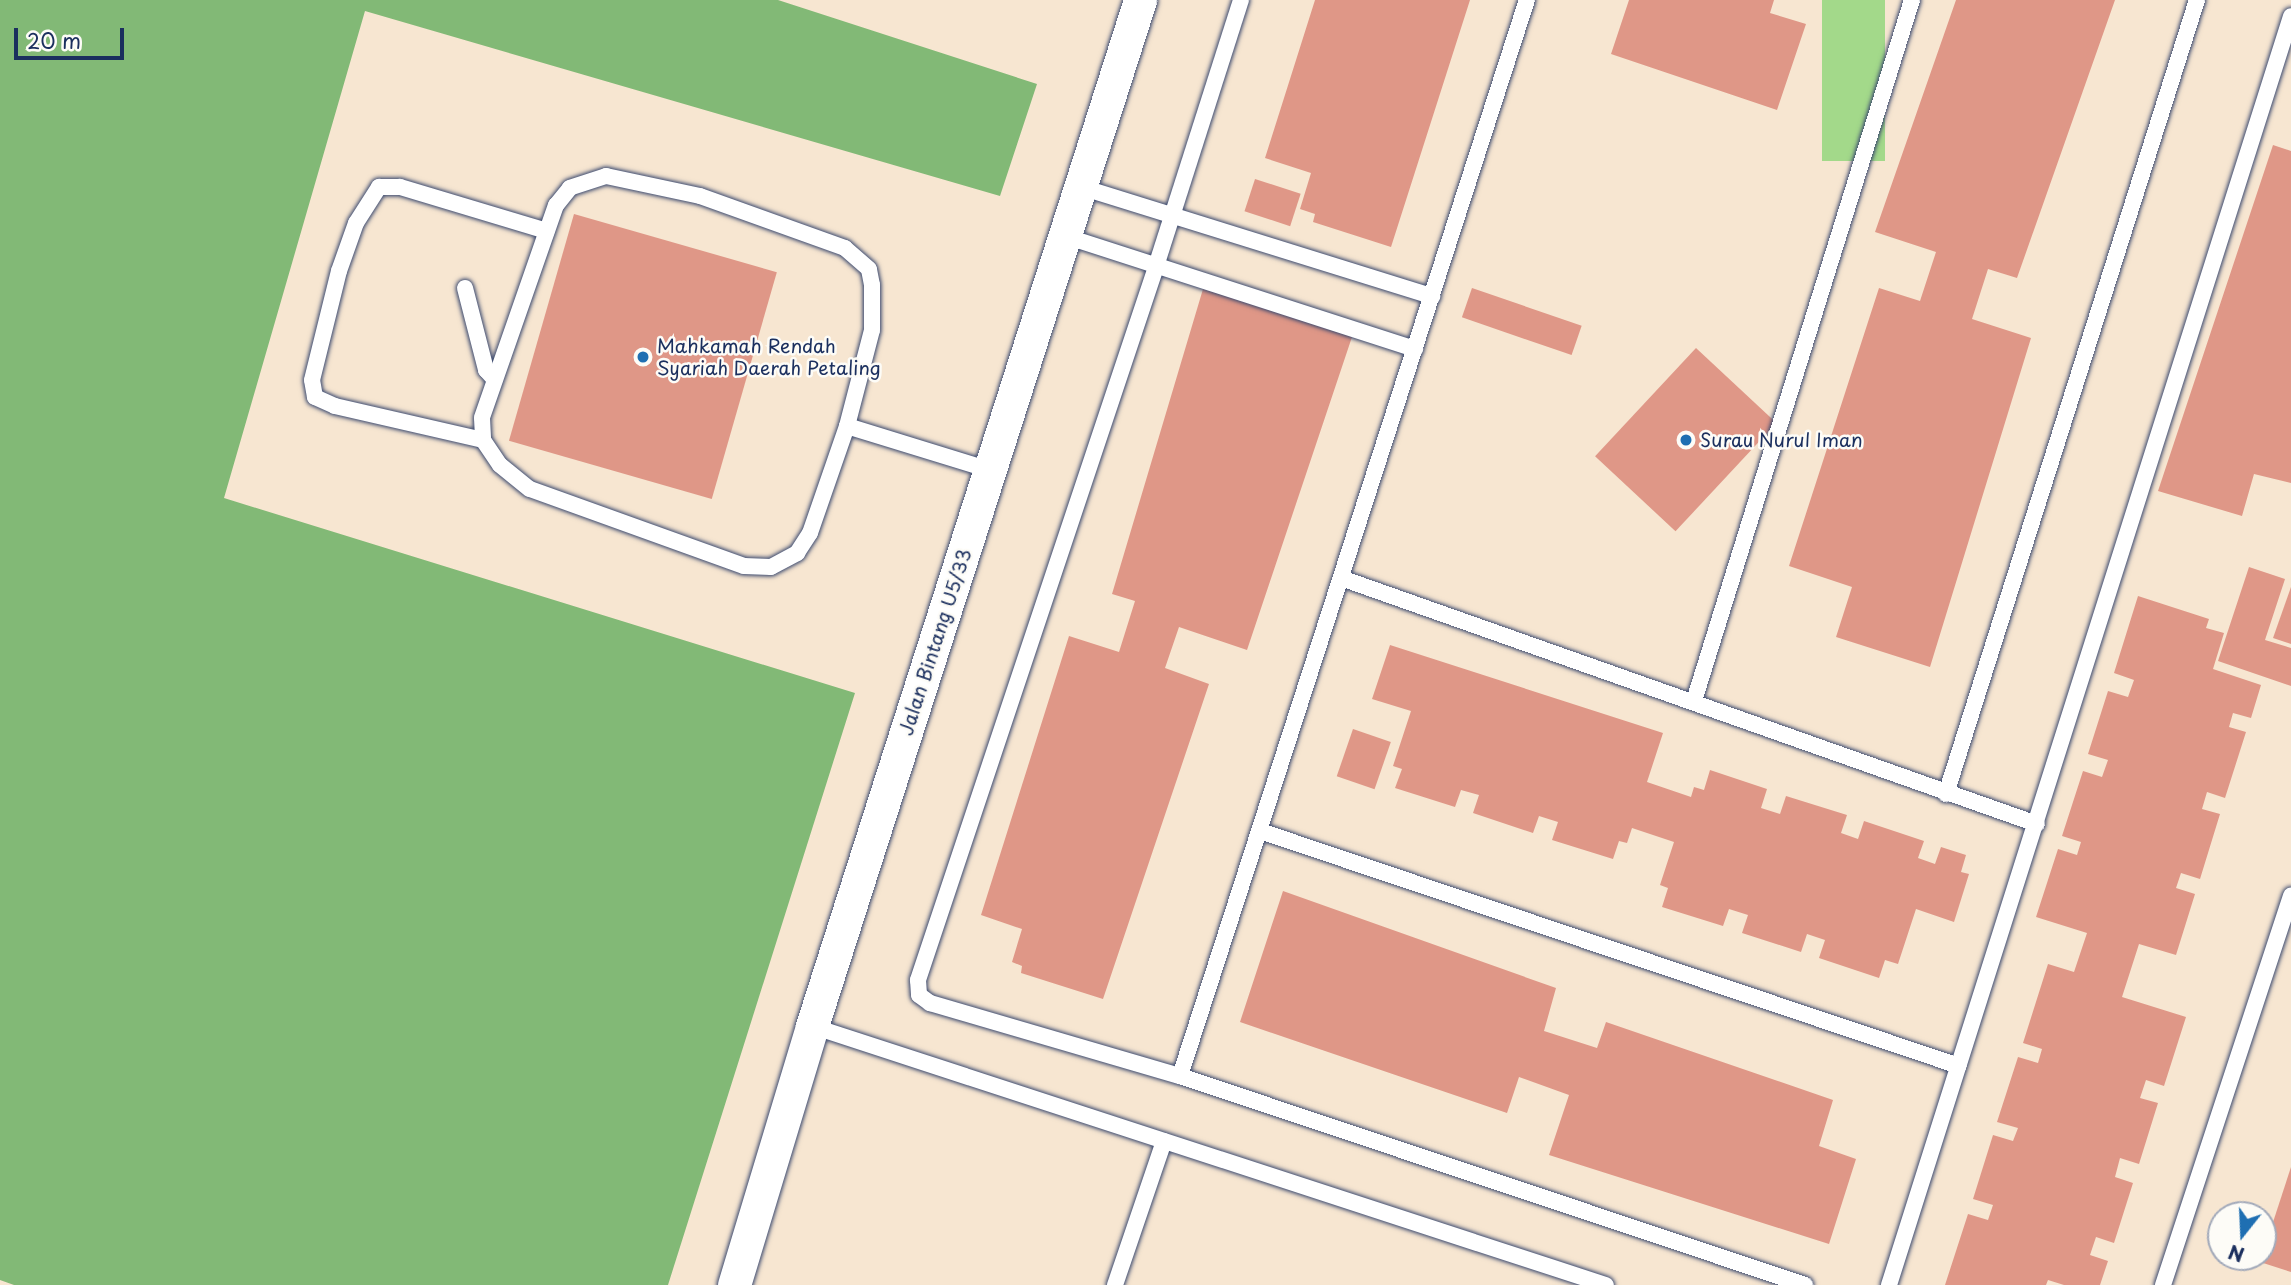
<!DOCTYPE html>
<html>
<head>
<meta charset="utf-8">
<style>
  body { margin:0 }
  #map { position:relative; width:2291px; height:1285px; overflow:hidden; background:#f7e6d1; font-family:"Playpen Sans",sans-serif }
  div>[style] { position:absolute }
  .green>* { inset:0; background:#a3d98a; transform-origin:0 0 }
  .forest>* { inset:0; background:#82b976 }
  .building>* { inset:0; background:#df9787; transform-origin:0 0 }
  .roads { filter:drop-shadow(0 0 2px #3c4a6f) drop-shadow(0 0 2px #3c4a6f) }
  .service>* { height:16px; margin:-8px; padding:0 8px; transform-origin:8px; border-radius:8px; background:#fff }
  .minor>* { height:33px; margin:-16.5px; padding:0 16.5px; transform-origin:16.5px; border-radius:16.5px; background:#fff }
  .dots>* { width:19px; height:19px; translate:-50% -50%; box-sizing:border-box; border:4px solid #fdfcf7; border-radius:50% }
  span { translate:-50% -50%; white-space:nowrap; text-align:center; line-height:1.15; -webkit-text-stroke:5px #fdfcf7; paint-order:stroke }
  .poi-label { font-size:19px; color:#1b2f5e }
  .left { translate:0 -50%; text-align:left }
  .street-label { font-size:19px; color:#1b2f5e }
  .north { position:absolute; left:2207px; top:1201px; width:70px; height:70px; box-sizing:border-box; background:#fdfcf7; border:2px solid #a3aaba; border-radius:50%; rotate:198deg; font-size:19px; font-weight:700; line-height:28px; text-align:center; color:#1b2f5e }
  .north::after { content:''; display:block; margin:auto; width:24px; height:32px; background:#1f6fb2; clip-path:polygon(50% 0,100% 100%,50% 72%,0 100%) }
  .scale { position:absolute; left:14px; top:28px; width:110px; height:32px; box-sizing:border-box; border:4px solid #1b2f5e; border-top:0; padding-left:9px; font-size:21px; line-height:24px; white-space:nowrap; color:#1b2f5e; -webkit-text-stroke:5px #fdfcf7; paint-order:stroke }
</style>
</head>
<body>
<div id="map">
  <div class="green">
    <i style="left:1822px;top:0;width:63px;height:161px"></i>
  </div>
  <div class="forest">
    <i style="clip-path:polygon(0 0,778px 0,1037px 84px,1000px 196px,365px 11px,224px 498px,855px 693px,668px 1285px,14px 1285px,0 1280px)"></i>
  </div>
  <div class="building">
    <i style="clip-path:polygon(1315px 0,1470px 0,1391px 247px,1313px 222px,1315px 214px,1300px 209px,1311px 173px,1265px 158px)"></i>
    <i style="clip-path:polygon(1629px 0,1774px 0,1770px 13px,1806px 24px,1777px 110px,1611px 54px)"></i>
    <i style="clip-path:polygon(1956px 0,2115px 0,2017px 278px,1988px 269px,1972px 319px,2031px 338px,1930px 667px,1836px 637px,1852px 587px,1789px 566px,1879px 288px,1920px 301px,1936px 252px,1875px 232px)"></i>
    <i style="clip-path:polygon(2273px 145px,2291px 151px,2291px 483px,2254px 474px,2242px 516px,2158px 491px)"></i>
    <i style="left:1255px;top:179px;width:48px;height:34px;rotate:18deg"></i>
    <i style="left:574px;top:214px;width:211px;height:236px;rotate:16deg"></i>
    <i style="left:1472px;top:288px;width:116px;height:31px;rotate:19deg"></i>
    <i style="clip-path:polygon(1203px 289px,1353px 334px,1247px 650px,1179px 627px,1165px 668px,1209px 684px,1103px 999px,1021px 973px,1022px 966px,1012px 962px,1022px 929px,981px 915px,1069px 636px,1119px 652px,1135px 601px,1112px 594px)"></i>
    <i style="left:1696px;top:348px;width:110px;height:148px;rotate:43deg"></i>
    <i style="clip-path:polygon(2249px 567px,2285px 579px,2265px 640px,2291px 648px,2291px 686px,2218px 661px)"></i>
    <i style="clip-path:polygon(2291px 587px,2291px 644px,2273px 638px)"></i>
    <i style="clip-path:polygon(2138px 596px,2209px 619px,2206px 628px,2224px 633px,2213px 669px,2261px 685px,2251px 718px,2233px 713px,2229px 727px,2246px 732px,2225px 798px,2207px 792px,2202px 809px,2220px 814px,2200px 879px,2181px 873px,2176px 888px,2195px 894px,2176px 955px,2139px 944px,2122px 997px,2186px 1017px,2164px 1086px,2146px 1080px,2140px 1098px,2158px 1103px,2139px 1164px,2120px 1158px,2115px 1177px,2133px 1183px,2114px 1243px,2096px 1237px,2090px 1255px,2108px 1261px,2100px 1285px,2064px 1285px,2048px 1280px,2046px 1285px,1945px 1285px,1968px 1214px,1988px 1220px,1993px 1205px,1973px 1199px,1993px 1135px,2013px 1141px,2018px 1128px,1997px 1122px,2018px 1057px,2038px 1063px,2042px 1049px,2023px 1043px,2048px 964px,2074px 972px,2087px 933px,2036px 917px,2058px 849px,2077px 855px,2081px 842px,2062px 836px,2083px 771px,2102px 777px,2108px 760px,2088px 754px,2108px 691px,2128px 697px,2134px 680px,2114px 673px)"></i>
    <i style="clip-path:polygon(1390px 645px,1663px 733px,1647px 782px,1691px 797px,1694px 787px,1704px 790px,1710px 770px,1767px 789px,1761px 808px,1780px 814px,1786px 796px,1847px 815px,1841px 833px,1858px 839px,1864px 821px,1924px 841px,1918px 858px,1935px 864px,1941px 847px,1966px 855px,1961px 872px,1969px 874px,1954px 922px,1916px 909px,1898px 964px,1885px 960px,1879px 978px,1819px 958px,1825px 940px,1807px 934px,1801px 952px,1742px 933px,1748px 915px,1729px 909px,1723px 926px,1662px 907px,1668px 888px,1660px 885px,1674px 842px,1632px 828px,1627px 843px,1619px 841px,1613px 859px,1552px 840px,1558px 822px,1539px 816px,1533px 833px,1473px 813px,1479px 795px,1461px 790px,1455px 807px,1395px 788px,1402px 769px,1393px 766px,1411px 711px,1372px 699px)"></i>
    <i style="left:1353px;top:729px;width:40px;height:50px;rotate:19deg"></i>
    <i style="clip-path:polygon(1283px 891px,1556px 988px,1544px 1031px,1597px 1048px,1606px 1022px,1833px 1100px,1819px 1146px,1856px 1159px,1829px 1244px,1549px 1155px,1569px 1095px,1519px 1077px,1507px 1113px,1240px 1022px)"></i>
    <i style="clip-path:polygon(2291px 1167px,2291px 1272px,2260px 1262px)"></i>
  </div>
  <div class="roads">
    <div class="service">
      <i style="left:1241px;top:0;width:277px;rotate:107.7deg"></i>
      <i style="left:1157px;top:264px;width:755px;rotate:108.46deg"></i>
      <i style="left:918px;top:980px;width:15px;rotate:86deg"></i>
      <i style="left:919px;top:995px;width:14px;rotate:36deg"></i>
      <i style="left:930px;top:1003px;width:260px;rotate:16.3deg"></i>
      <i style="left:1180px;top:1076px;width:659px;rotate:18.49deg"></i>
      <i style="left:1081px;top:187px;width:368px;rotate:17.3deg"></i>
      <i style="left:1065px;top:236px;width:368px;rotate:17.9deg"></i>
      <i style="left:465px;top:288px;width:85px;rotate:75.6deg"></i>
      <i style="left:486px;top:370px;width:13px;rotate:48deg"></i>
      <i style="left:847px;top:426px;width:99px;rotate:-75.4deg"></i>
      <i style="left:872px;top:330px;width:45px;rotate:-90deg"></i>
      <i style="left:872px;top:285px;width:16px;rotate:-101deg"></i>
      <i style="left:869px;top:269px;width:32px;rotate:-139deg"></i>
      <i style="left:845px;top:248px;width:154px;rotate:-160.3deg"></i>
      <i style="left:700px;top:196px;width:96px;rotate:-168deg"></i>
      <i style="left:606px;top:176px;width:38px;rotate:162deg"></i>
      <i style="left:570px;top:188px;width:22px;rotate:129deg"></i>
      <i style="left:556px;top:205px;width:225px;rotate:109.2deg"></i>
      <i style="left:482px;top:418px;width:22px;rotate:87deg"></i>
      <i style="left:483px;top:440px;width:30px;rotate:56deg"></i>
      <i style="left:500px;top:465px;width:38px;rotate:39deg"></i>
      <i style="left:530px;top:489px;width:227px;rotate:19.8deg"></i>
      <i style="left:744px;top:566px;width:27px;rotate:2deg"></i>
      <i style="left:771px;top:567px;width:30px;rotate:-28deg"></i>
      <i style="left:797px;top:553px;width:24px;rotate:-57deg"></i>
      <i style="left:810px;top:533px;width:113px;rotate:-70.9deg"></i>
      <i style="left:847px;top:426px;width:150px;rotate:17.1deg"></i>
      <i style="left:483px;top:440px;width:152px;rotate:-167.1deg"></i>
      <i style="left:335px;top:406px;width:22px;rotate:-156deg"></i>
      <i style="left:315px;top:397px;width:17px;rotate:-100deg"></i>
      <i style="left:312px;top:380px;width:112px;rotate:-76.1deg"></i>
      <i style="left:339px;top:271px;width:51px;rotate:-70.5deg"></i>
      <i style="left:356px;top:223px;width:43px;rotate:-57.4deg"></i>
      <i style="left:379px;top:187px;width:21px"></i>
      <i style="left:400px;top:187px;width:153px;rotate:16.7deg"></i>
      <i style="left:1341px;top:578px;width:738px;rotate:19.47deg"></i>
      <i style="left:1694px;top:701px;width:734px;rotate:-72.73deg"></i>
      <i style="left:1946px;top:794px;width:833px;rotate:-72.46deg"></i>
      <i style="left:1260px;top:831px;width:737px;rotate:18.58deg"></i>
      <i style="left:812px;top:1026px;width:835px;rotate:18.07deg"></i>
      <i style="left:1180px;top:1076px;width:1131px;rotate:-72.13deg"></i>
      <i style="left:1115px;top:1285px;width:152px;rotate:-71.2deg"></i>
      <i style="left:1889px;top:1285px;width:1331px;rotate:-72.42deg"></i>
      <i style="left:2163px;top:1285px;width:410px;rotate:-71.8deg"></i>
    </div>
    <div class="minor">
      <i style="left:734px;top:1285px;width:270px;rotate:-73.2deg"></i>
      <i style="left:812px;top:1026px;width:1077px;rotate:-72.27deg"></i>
    </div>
  </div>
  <div class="dots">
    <i style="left:643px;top:357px;background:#1f6fb2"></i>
    <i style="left:1686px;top:440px;background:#1f6fb2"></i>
  </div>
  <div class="poi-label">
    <span class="left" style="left:657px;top:357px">Mahkamah Rendah<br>Syariah Daerah Petaling</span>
    <span class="left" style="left:1700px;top:440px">Surau Nurul Iman</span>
  </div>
  <div class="street-label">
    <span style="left:935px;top:642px;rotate:-72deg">Jalan Bintang U5/33</span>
  </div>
  <div class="north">N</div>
  <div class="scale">20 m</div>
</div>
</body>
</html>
